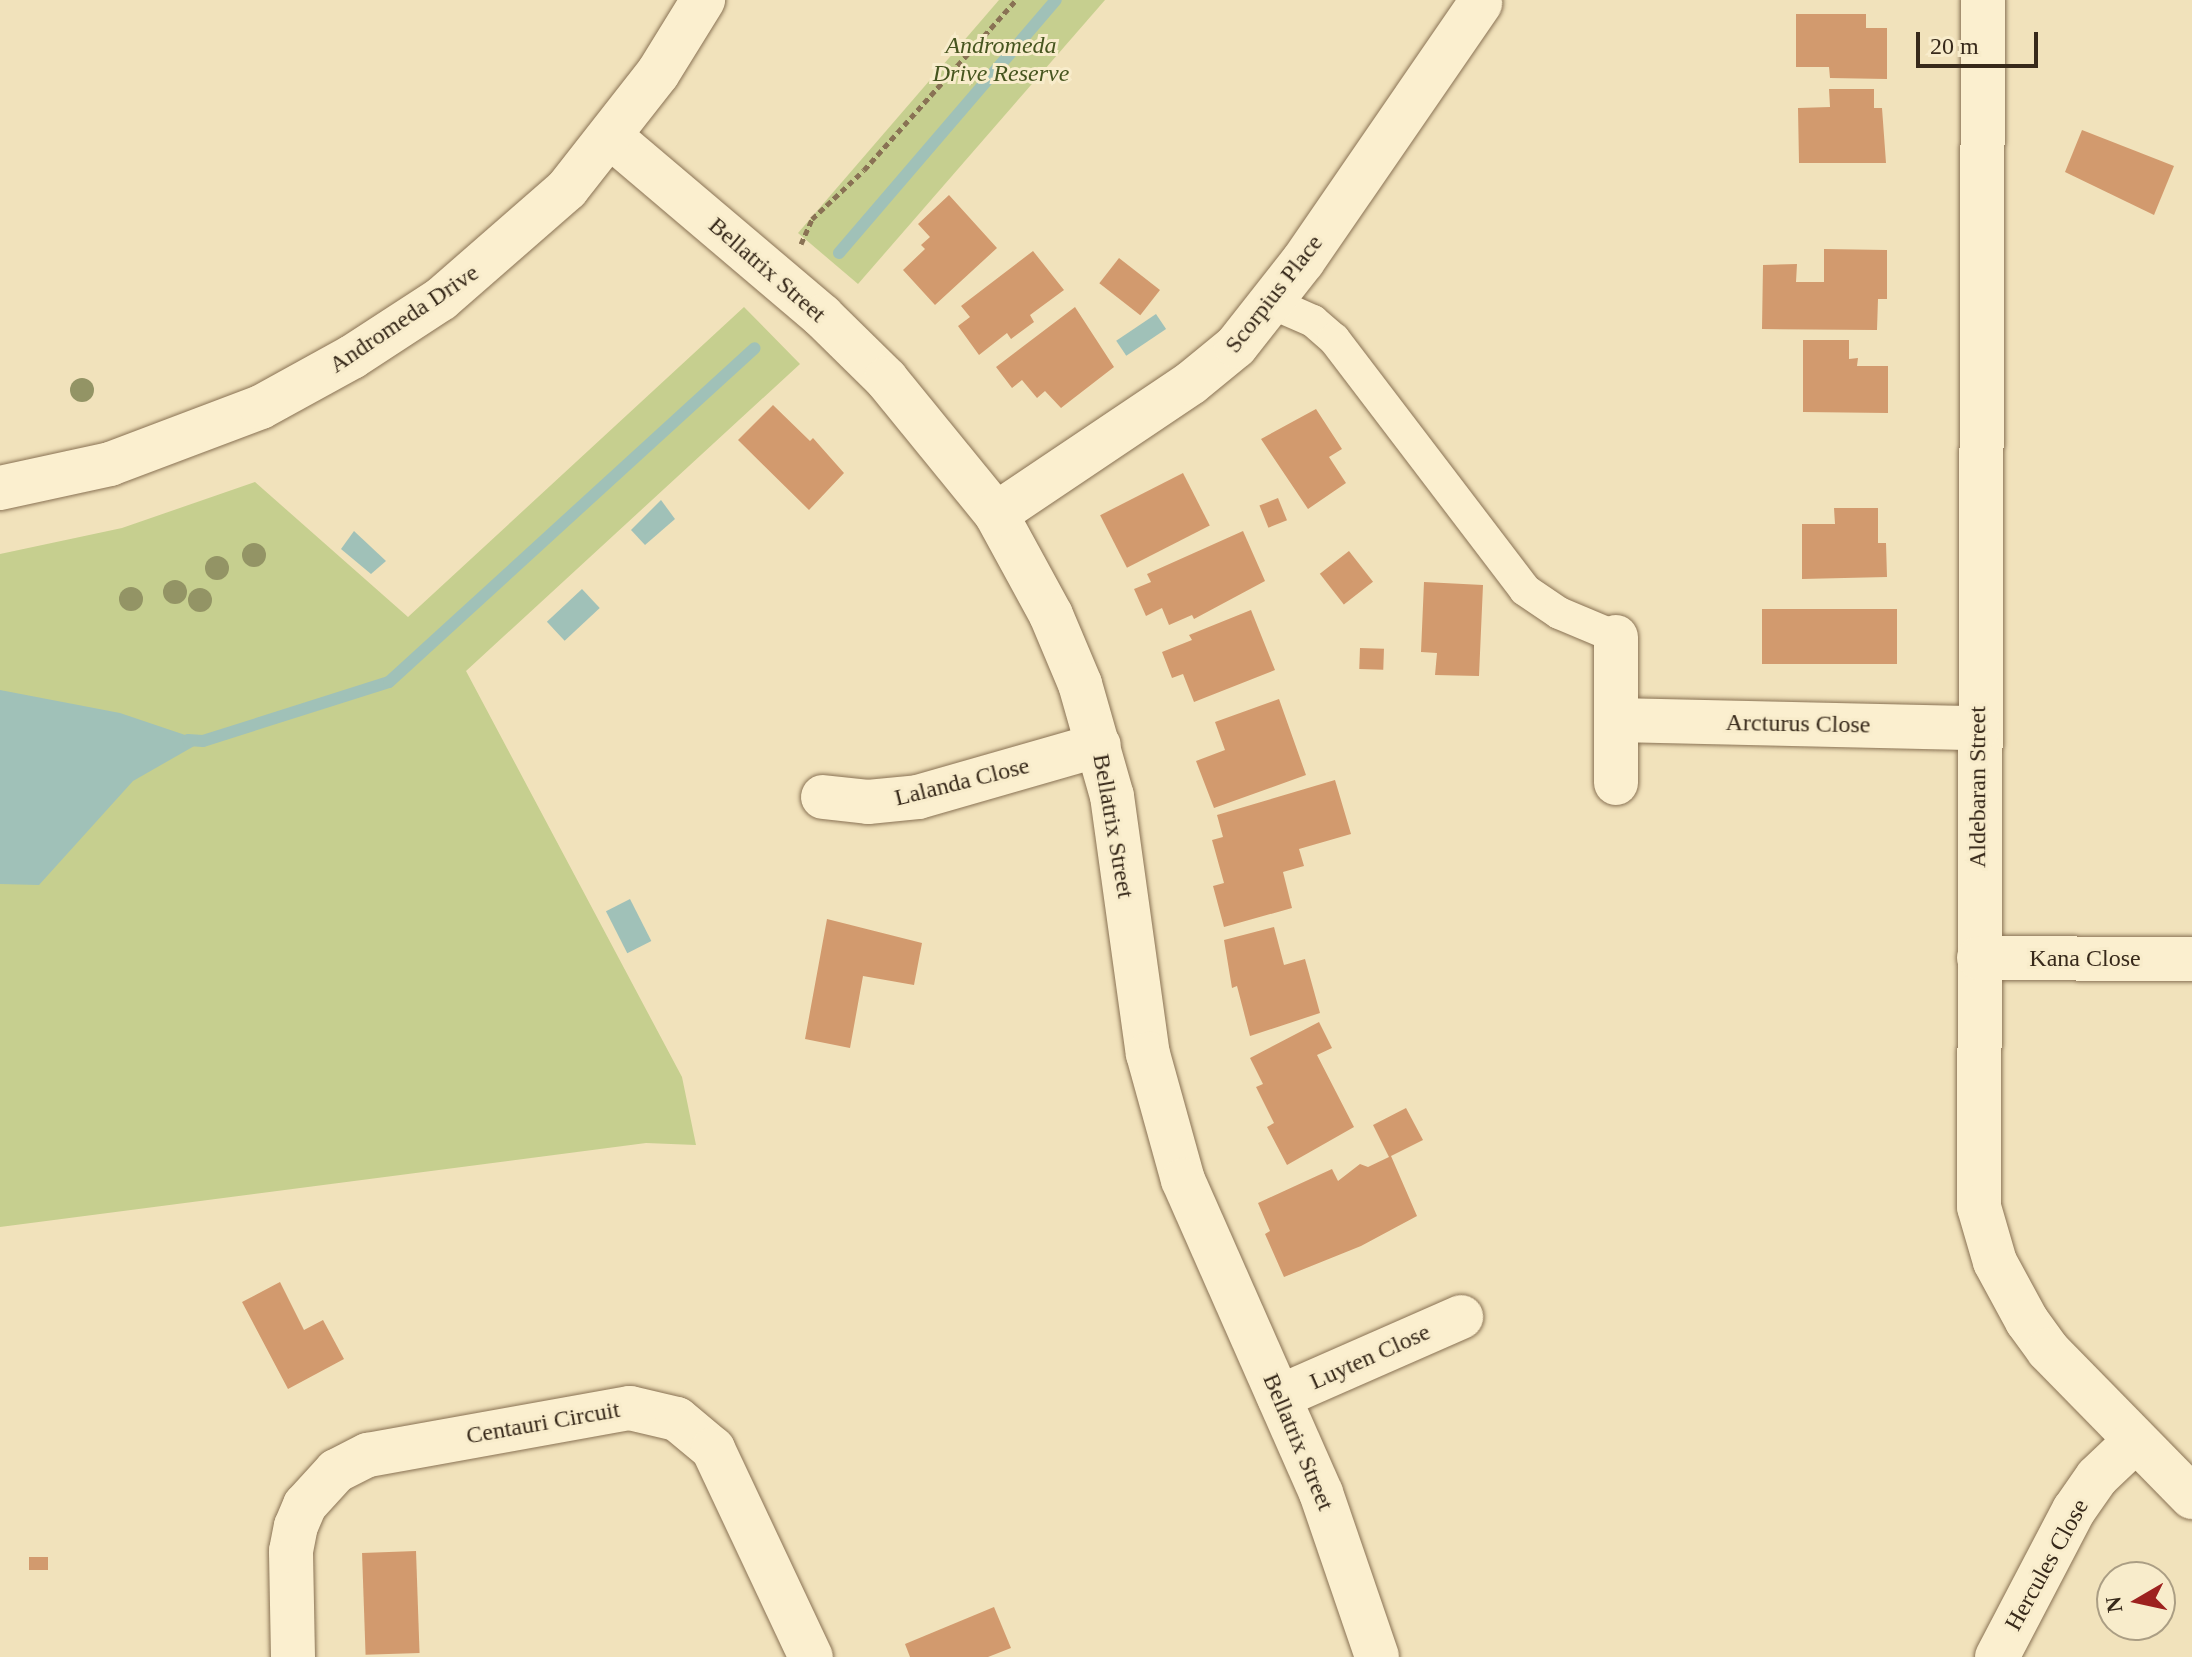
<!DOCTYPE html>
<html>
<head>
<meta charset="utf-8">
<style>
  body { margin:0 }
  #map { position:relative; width:2192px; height:1657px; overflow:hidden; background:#f1e2bb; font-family:"Times New Roman",serif }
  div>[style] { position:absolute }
  .green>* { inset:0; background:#c6cf8f }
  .water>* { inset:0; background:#a0c1b8; transform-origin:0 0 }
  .stream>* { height:12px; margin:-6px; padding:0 6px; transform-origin:6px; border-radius:6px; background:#a0c1b8 }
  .building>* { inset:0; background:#d29a6e; transform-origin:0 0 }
  .path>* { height:5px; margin-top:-2.5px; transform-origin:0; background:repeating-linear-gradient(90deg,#897254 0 6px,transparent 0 10px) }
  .roads { filter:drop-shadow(0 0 2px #897254) drop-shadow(0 0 2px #897254) }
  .pedestrian>* { height:32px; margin:-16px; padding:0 16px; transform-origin:16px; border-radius:16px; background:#fbefcf }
  .minor>* { height:44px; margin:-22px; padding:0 22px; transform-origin:22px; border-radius:22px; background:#fbefcf }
  .tertiary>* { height:44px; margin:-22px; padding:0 22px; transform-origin:22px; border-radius:22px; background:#fbefcf }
  .trees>* { width:24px; height:24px; margin:-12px; border-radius:50%; background:#939465 }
  span { translate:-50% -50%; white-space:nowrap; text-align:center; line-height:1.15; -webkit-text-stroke:6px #f8eccb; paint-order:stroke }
  .park-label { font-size:24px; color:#46551f; font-style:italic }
  .street-label { font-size:24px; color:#37291a }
  .north { position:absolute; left:2096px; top:1561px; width:80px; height:80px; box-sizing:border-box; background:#f8eccb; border:2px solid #ab9e84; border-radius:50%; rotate:261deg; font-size:22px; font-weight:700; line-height:32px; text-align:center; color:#37291a }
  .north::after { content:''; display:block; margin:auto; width:28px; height:36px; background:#9d221f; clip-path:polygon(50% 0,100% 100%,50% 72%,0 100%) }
  .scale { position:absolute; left:1916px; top:32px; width:122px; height:36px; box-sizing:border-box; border:4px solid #37291a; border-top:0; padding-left:10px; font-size:24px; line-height:28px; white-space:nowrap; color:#37291a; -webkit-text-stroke:6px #f8eccb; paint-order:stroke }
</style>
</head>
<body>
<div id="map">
  <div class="green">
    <i style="clip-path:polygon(999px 0,1105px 0,858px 284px,798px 233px)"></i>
    <i style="clip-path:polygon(744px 307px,800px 364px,466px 671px,682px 1077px,696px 1145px,646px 1143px,0 1227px,0 554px,122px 528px,255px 482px,408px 617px)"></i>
  </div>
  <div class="water">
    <i style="left:1156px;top:314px;width:18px;height:48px;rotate:56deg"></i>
    <i style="clip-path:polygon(661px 500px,675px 519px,645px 545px,631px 530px)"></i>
    <i style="clip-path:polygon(354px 531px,386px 561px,371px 574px,341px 549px)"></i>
    <i style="left:582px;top:589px;width:26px;height:48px;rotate:47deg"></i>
    <i style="clip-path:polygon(0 690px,120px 713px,203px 741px,133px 781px,39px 885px,0 884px)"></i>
    <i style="left:630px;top:899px;width:47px;height:27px;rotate:63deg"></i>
  </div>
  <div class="stream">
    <i style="left:839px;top:253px;width:333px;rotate:-49.4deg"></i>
    <i style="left:188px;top:740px;width:15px;rotate:4deg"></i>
    <i style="left:203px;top:741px;width:195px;rotate:-17.6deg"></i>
    <i style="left:389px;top:682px;width:495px;rotate:-42.4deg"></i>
  </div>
  <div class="building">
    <i style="clip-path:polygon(1796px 14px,1866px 14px,1866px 28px,1887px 28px,1887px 79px,1830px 78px,1829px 67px,1796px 67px)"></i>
    <i style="clip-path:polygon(1829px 89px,1874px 89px,1874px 108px,1882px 108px,1886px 163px,1799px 163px,1798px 108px,1830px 107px)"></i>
    <i style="clip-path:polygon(2082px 130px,2174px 166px,2154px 215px,2065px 172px)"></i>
    <i style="clip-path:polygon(949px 195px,997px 248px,935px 305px,903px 270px,925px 249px,921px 245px,930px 237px,918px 224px)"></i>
    <i style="clip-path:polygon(1824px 249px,1887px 250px,1887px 299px,1878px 299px,1877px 330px,1762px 329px,1763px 265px,1797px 264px,1796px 282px,1824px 282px)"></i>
    <i style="clip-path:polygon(1033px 251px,1064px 290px,1030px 315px,1034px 322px,1011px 339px,1007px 333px,979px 355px,958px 326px,970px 317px,961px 306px)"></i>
    <i style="left:1119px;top:258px;width:52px;height:32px;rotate:38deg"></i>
    <i style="clip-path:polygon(1075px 307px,1114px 367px,1061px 408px,1045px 391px,1037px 398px,1022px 380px,1012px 388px,996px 367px)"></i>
    <i style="clip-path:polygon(1803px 340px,1849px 340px,1849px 359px,1858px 358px,1857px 366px,1888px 366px,1888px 413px,1803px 412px)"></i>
    <i style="clip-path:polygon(773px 405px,810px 441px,813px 438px,844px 473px,809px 510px,738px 440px)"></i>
    <i style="clip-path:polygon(1316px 409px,1342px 449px,1329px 457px,1346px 483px,1308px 509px,1261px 439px)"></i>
    <i style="left:1183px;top:473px;width:59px;height:93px;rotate:63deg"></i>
    <i style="left:1278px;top:498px;width:24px;height:20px;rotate:68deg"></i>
    <i style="clip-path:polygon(1834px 508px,1878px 508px,1878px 543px,1886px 543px,1887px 577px,1802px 579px,1802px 524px,1835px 524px)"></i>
    <i style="clip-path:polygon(1243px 531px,1265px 581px,1194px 619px,1192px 615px,1169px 625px,1162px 608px,1146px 616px,1134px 589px,1151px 582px,1147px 574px)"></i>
    <i style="left:1349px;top:551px;width:39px;height:37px;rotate:52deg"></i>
    <i style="clip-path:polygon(1424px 582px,1483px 585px,1479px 676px,1435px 675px,1437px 653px,1421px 652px)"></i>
    <i style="left:1762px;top:609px;width:135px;height:55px"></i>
    <i style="clip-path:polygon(1251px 610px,1275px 670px,1194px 702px,1183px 674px,1172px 678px,1162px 652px,1192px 640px,1189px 635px)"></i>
    <i style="left:1360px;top:648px;width:24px;height:21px;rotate:2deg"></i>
    <i style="clip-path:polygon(1279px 699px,1306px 775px,1214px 808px,1196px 761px,1225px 750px,1215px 722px)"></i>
    <i style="clip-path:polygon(1335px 780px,1351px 834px,1299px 849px,1304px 866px,1283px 872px,1292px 908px,1224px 927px,1213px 886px,1224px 883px,1212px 840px,1223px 837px,1217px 815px)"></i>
    <i style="clip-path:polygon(827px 919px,922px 943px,914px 985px,863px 976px,850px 1048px,805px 1039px)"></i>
    <i style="clip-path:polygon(1274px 927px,1284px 965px,1305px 959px,1320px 1013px,1250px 1036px,1237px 986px,1232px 988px,1224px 940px)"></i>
    <i style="clip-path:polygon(1319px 1022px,1332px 1048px,1317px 1055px,1354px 1127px,1287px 1165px,1267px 1127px,1274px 1123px,1256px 1087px,1263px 1084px,1250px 1058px)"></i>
    <i style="clip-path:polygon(1406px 1108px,1423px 1140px,1391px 1156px,1417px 1216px,1361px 1246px,1284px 1277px,1265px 1234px,1270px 1231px,1258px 1203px,1332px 1169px,1338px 1181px,1360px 1164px,1368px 1167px,1389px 1157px,1373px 1125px)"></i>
    <i style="clip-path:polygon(280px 1282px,304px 1330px,323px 1320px,344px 1359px,288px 1389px,242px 1302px)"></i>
    <i style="left:416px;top:1551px;width:102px;height:54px;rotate:88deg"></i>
    <i style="left:29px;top:1557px;width:19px;height:13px"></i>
    <i style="clip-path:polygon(994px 1607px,1011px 1648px,988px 1657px,910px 1657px,905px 1644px)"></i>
  </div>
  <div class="path">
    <i style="left:801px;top:244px;width:27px;rotate:-66deg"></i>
    <i style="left:812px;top:219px;width:71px;rotate:-43.3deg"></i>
    <i style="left:864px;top:170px;width:228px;rotate:-48.2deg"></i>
  </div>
  <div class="roads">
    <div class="pedestrian">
      <i style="left:1272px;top:303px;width:45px;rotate:23.7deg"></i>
      <i style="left:1313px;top:321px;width:28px;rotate:41deg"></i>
      <i style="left:1334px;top:339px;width:315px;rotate:52.7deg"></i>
      <i style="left:1525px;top:590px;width:41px;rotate:34.1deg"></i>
      <i style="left:1559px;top:613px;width:62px;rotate:22.8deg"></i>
    </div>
    <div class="minor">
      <i style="left:1983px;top:0;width:1207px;rotate:90.19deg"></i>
      <i style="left:1979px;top:1207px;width:57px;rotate:73.8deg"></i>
      <i style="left:1995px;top:1262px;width:67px;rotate:61.5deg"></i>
      <i style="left:2027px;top:1321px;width:36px;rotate:54deg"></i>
      <i style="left:2048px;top:1350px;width:206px;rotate:45.6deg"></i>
      <i style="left:611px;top:137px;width:277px;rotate:40.3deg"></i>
      <i style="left:822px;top:316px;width:90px;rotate:44.5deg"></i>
      <i style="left:886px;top:379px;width:174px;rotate:50.8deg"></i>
      <i style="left:996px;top:514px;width:115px;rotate:61.4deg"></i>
      <i style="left:1051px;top:615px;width:75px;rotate:67.2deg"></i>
      <i style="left:1080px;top:684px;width:116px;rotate:74.1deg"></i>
      <i style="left:1112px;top:796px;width:260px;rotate:82.1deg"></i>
      <i style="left:1148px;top:1054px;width:131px;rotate:74.5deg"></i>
      <i style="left:1183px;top:1180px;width:342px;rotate:66.2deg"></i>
      <i style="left:1321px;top:1493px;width:173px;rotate:71.1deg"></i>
      <i style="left:996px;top:514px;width:235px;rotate:-33.9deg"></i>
      <i style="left:1191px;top:383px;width:58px;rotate:-39.4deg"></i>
      <i style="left:1236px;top:346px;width:108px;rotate:-51.8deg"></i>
      <i style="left:1303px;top:261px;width:313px;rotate:-55.5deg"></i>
      <i style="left:1617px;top:720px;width:361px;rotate:1.3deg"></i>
      <i style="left:1616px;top:783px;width:146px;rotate:-90deg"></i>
      <i style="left:823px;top:797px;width:45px;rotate:6.3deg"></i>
      <i style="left:868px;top:802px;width:50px;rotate:-5.7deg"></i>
      <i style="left:918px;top:797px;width:188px;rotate:-16deg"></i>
      <i style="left:1979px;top:958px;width:213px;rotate:0.3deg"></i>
      <i style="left:1279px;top:1397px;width:199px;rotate:-23.7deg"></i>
      <i style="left:293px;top:1657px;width:106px;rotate:-91.1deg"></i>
      <i style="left:291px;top:1551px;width:25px;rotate:-79deg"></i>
      <i style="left:296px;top:1526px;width:23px;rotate:-67deg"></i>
      <i style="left:305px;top:1505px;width:46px;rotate:-47.6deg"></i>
      <i style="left:336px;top:1471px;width:36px;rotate:-27deg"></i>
      <i style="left:368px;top:1455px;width:266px;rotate:-10.2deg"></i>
      <i style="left:630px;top:1408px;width:48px;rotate:13.2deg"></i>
      <i style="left:677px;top:1419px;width:47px;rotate:39.8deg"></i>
      <i style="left:713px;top:1449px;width:230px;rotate:64.8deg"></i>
      <i style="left:1997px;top:1657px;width:166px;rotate:-62.4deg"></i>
      <i style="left:2074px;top:1510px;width:40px;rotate:-55.1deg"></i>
      <i style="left:2097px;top:1477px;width:52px;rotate:-43.5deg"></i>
    </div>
    <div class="tertiary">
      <i style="left:0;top:488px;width:113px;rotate:-12.3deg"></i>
      <i style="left:110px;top:464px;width:161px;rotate:-20.7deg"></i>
      <i style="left:261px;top:407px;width:104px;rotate:-28.8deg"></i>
      <i style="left:352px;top:357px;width:106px;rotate:-33.1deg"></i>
      <i style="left:441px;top:299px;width:167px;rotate:-41.1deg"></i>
      <i style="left:567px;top:189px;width:147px;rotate:-51.9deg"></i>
      <i style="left:658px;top:73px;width:86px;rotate:-58.3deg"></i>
    </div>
  </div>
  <div class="trees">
    <i style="left:82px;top:390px"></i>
    <i style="left:254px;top:555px"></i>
    <i style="left:217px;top:568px"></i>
    <i style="left:175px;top:592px"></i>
    <i style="left:131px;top:599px"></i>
    <i style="left:200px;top:600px"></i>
  </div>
  <div class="park-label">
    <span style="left:1001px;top:60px">Andromeda<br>Drive Reserve</span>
  </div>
  <div class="street-label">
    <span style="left:767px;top:270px;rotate:41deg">Bellatrix Street</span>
    <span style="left:1274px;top:294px;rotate:-52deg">Scorpius Place</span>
    <span style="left:404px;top:319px;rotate:-34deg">Andromeda Drive</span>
    <span style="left:1798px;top:724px;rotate:1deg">Arcturus Close</span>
    <span style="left:962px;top:782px;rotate:-14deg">Lalanda Close</span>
    <span style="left:1978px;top:787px;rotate:-90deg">Aldebaran Street</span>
    <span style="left:1113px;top:826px;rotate:80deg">Bellatrix Street</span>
    <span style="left:2085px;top:959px">Kana Close</span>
    <span style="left:1370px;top:1357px;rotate:-24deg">Luyten Close</span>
    <span style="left:543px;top:1423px;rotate:-10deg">Centauri Circuit</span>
    <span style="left:1298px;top:1442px;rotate:67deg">Bellatrix Street</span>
    <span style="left:2047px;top:1565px;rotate:-61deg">Hercules Close</span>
  </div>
  <div class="north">N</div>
  <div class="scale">20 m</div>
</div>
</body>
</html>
